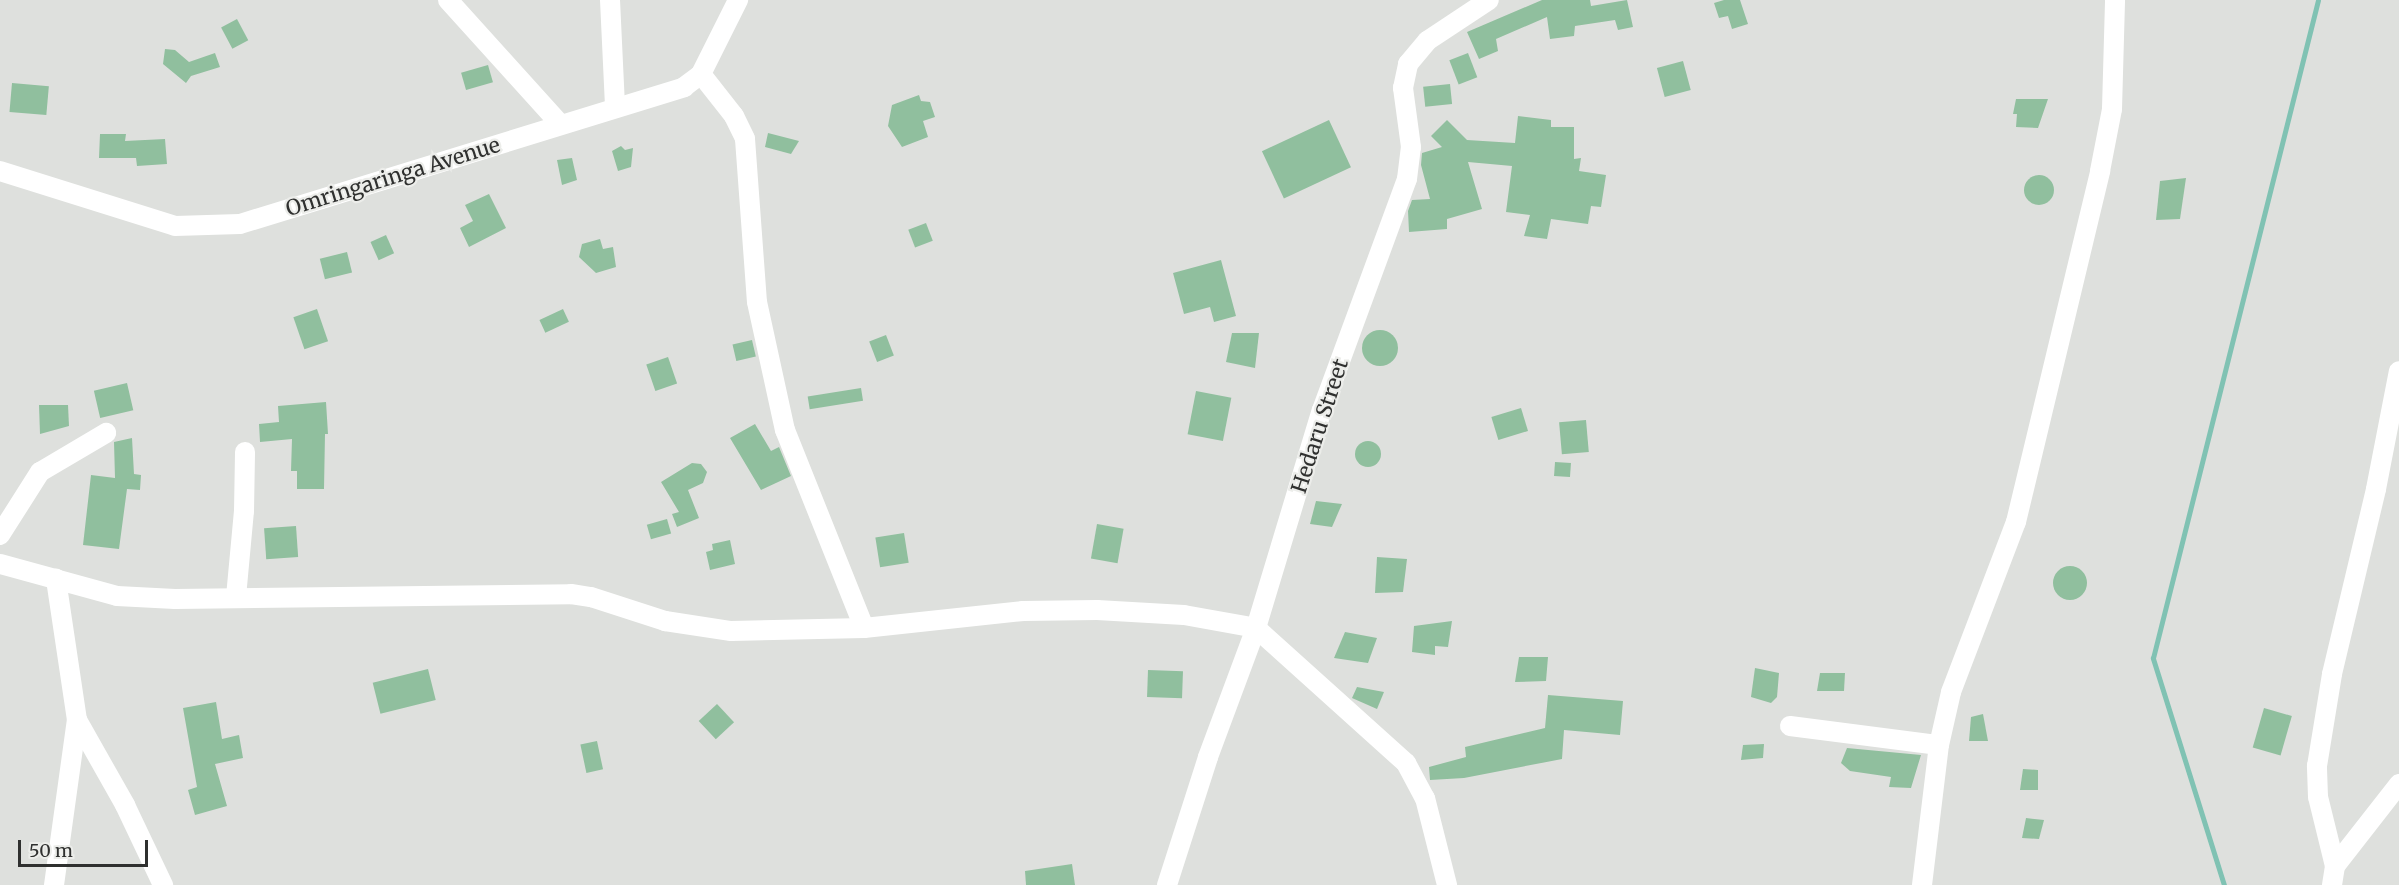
<!DOCTYPE html>
<html>
<head>
<meta charset="utf-8">
<style>
  body { margin:0 }
  #map { position:relative; width:2399px; height:885px; overflow:hidden; background:#dee0dd; font-family:Merriweather,serif }
  div>[style] { position:absolute }
  .stream>* { height:5px; margin:-2.5px; padding:0 2.5px; transform-origin:2.5px; border-radius:2.5px; background:#80c2b3 }
  .building>* { inset:0; background:#90bf9e; transform-origin:0 0 }
  .round { border-radius:50% }
  .minor>* { height:20px; margin:-10px; padding:0 10px; transform-origin:10px; border-radius:10px; background:#fff }
  span { translate:-50% -50%; white-space:nowrap; text-align:center; line-height:1.15; -webkit-text-stroke:4.5px #ecedea; paint-order:stroke }
  .street-label { font-size:21px; color:#2f302f }
  .scale { position:absolute; left:18px; top:840px; width:130px; height:27px; box-sizing:border-box; border:3px solid #2f302f; border-top:0; padding-left:8px; font-size:18px; line-height:21px; white-space:nowrap; color:#2f302f; -webkit-text-stroke:4px #ecedea; paint-order:stroke }
</style>
</head>
<body>
<div id="map">
  <div class="stream">
    <i style="left:2224px;top:885px;width:238px;rotate:-107.4deg"></i>
    <i style="left:2153px;top:658px;width:678px;rotate:-75.92deg"></i>
  </div>
  <div class="building">
    <i style="clip-path:polygon(1542px 0,1590px 0,1591px 6px,1627px 0,1633px 27px,1618px 30px,1615px 20px,1575px 26px,1574px 36px,1550px 39px,1547px 17px,1496px 39px,1498px 51px,1479px 59px,1467px 32px)"></i>
    <i style="clip-path:polygon(1724px 0,1740px 0,1748px 24px,1732px 29px,1728px 16px,1719px 18px,1714px 3px)"></i>
    <i style="left:237px;top:19px;width:24px;height:18px;rotate:62deg"></i>
    <i style="clip-path:polygon(165px 49px,175px 50px,189px 62px,215px 53px,220px 67px,191px 76px,186px 83px,163px 64px)"></i>
    <i style="left:1468px;top:53px;width:26px;height:20px;rotate:69deg"></i>
    <i style="left:1683px;top:61px;width:30px;height:27px;rotate:75deg"></i>
    <i style="left:488px;top:65px;width:18px;height:28px;rotate:74deg"></i>
    <i style="left:12px;top:83px;width:37px;height:29px;rotate:5deg"></i>
    <i style="left:1450px;top:84px;width:20px;height:27px;rotate:84deg"></i>
    <i style="clip-path:polygon(919px 95px,921px 101px,930px 102px,935px 117px,923px 121px,928px 137px,902px 147px,888px 126px,892px 105px)"></i>
    <i style="clip-path:polygon(2016px 99px,2048px 99px,2038px 128px,2016px 127px,2017px 114px,2013px 114px)"></i>
    <i style="clip-path:polygon(1518px 116px,1551px 120px,1551px 127px,1574px 127px,1574px 159px,1581px 158px,1579px 171px,1606px 175px,1601px 207px,1591px 206px,1588px 224px,1551px 219px,1547px 239px,1524px 236px,1530px 215px,1506px 212px,1512px 166px,1468px 162px,1482px 209px,1447px 219px,1447px 229px,1409px 232px,1408px 211px,1412px 200px,1430px 199px,1421px 165px,1422px 153px,1442px 147px,1431px 136px,1447px 120px,1467px 140px,1515px 143px)"></i>
    <i style="left:1329px;top:120px;width:52px;height:74px;rotate:65deg"></i>
    <i style="clip-path:polygon(768px 133px,799px 141px,791px 154px,765px 147px)"></i>
    <i style="clip-path:polygon(100px 134px,126px 134px,125px 141px,165px 139px,167px 164px,137px 166px,136px 158px,99px 158px)"></i>
    <i style="clip-path:polygon(621px 146px,625px 150px,633px 148px,631px 167px,618px 171px,612px 151px)"></i>
    <i style="clip-path:polygon(572px 158px,577px 180px,562px 185px,557px 160px)"></i>
    <i class="round" style="left:2024px;top:175px;width:30px;height:30px"></i>
    <i style="clip-path:polygon(2186px 178px,2180px 219px,2156px 220px,2160px 181px)"></i>
    <i style="clip-path:polygon(489px 194px,506px 228px,469px 247px,460px 228px,473px 221px,465px 205px)"></i>
    <i style="left:926px;top:223px;width:19px;height:19px;rotate:69deg"></i>
    <i style="left:386px;top:235px;width:20px;height:17px;rotate:66deg"></i>
    <i style="clip-path:polygon(600px 239px,603px 249px,613px 247px,616px 267px,596px 273px,579px 257px,582px 244px)"></i>
    <i style="left:347px;top:252px;width:21px;height:28px;rotate:76deg"></i>
    <i style="clip-path:polygon(1221px 260px,1236px 316px,1214px 322px,1210px 307px,1184px 314px,1173px 273px)"></i>
    <i style="left:317px;top:309px;width:34px;height:25px;rotate:71deg"></i>
    <i style="left:563px;top:309px;width:14px;height:26px;rotate:65deg"></i>
    <i class="round" style="left:1362px;top:330px;width:36px;height:36px"></i>
    <i style="clip-path:polygon(1232px 333px,1259px 333px,1255px 368px,1226px 362px)"></i>
    <i style="left:886px;top:335px;width:22px;height:18px;rotate:69deg"></i>
    <i style="left:752px;top:340px;width:17px;height:20px;rotate:77deg"></i>
    <i style="left:668px;top:357px;width:28px;height:23px;rotate:71deg"></i>
    <i style="left:127px;top:383px;width:28px;height:34px;rotate:77deg"></i>
    <i style="left:861px;top:388px;width:13px;height:54px;rotate:81deg"></i>
    <i style="left:1196px;top:391px;width:36px;height:44px;rotate:11deg"></i>
    <i style="clip-path:polygon(326px 402px,328px 434px,325px 434px,324px 489px,297px 489px,297px 471px,291px 471px,292px 439px,260px 442px,259px 424px,279px 422px,278px 406px)"></i>
    <i style="clip-path:polygon(39px 405px,68px 405px,69px 426px,40px 434px)"></i>
    <i style="left:1521px;top:408px;width:24px;height:31px;rotate:73deg"></i>
    <i style="left:1586px;top:420px;width:32px;height:27px;rotate:85deg"></i>
    <i style="clip-path:polygon(755px 424px,771px 451px,779px 447px,791px 476px,761px 490px,730px 438px)"></i>
    <i style="clip-path:polygon(132px 438px,134px 474px,141px 475px,140px 490px,127px 489px,119px 549px,83px 545px,91px 475px,115px 478px,114px 442px)"></i>
    <i class="round" style="left:1355px;top:441px;width:26px;height:26px"></i>
    <i style="left:1555px;top:462px;width:16px;height:14px;rotate:4deg"></i>
    <i style="clip-path:polygon(692px 463px,701px 464px,707px 472px,703px 483px,688px 490px,699px 518px,677px 527px,672px 514px,679px 512px,661px 482px)"></i>
    <i style="clip-path:polygon(1316px 501px,1342px 504px,1332px 527px,1310px 524px)"></i>
    <i style="left:667px;top:519px;width:15px;height:21px;rotate:74deg"></i>
    <i style="left:1097px;top:524px;width:27px;height:35px;rotate:10deg"></i>
    <i style="left:296px;top:526px;width:31px;height:32px;rotate:86deg"></i>
    <i style="left:904px;top:533px;width:30px;height:29px;rotate:81deg"></i>
    <i style="clip-path:polygon(730px 540px,735px 564px,710px 570px,706px 552px,713px 550px,712px 544px)"></i>
    <i style="clip-path:polygon(1377px 557px,1407px 559px,1403px 592px,1375px 593px)"></i>
    <i class="round" style="left:2053px;top:566px;width:34px;height:34px"></i>
    <i style="clip-path:polygon(1452px 621px,1448px 647px,1435px 646px,1435px 655px,1412px 652px,1414px 626px)"></i>
    <i style="clip-path:polygon(1345px 632px,1377px 638px,1368px 663px,1334px 658px)"></i>
    <i style="clip-path:polygon(1519px 657px,1548px 657px,1546px 681px,1515px 682px)"></i>
    <i style="clip-path:polygon(1755px 668px,1779px 673px,1777px 697px,1771px 703px,1751px 697px)"></i>
    <i style="left:428px;top:669px;width:32px;height:57px;rotate:76deg"></i>
    <i style="left:1148px;top:670px;width:35px;height:27px;rotate:2deg"></i>
    <i style="clip-path:polygon(1820px 673px,1845px 673px,1844px 691px,1817px 691px)"></i>
    <i style="clip-path:polygon(1357px 687px,1384px 692px,1377px 709px,1352px 698px)"></i>
    <i style="clip-path:polygon(1548px 695px,1623px 701px,1620px 735px,1564px 730px,1562px 759px,1464px 778px,1430px 780px,1429px 767px,1466px 757px,1465px 747px,1545px 728px)"></i>
    <i style="clip-path:polygon(216px 702px,222px 739px,239px 735px,243px 758px,215px 764px,227px 806px,195px 815px,188px 790px,197px 787px,183px 708px)"></i>
    <i style="left:717px;top:704px;width:25px;height:25px;rotate:47deg"></i>
    <i style="left:2264px;top:708px;width:29px;height:41px;rotate:16deg"></i>
    <i style="clip-path:polygon(1983px 714px,1988px 741px,1969px 741px,1971px 717px)"></i>
    <i style="left:597px;top:741px;width:29px;height:17px;rotate:78deg"></i>
    <i style="clip-path:polygon(1764px 744px,1763px 758px,1741px 760px,1743px 745px)"></i>
    <i style="clip-path:polygon(1847px 748px,1921px 755px,1911px 788px,1889px 787px,1891px 777px,1850px 771px,1841px 763px)"></i>
    <i style="clip-path:polygon(2023px 769px,2038px 770px,2038px 790px,2020px 790px)"></i>
    <i style="clip-path:polygon(2026px 818px,2044px 820px,2039px 839px,2022px 838px)"></i>
    <i style="clip-path:polygon(1072px 864px,1075px 885px,1026px 885px,1025px 871px)"></i>
  </div>
  <div class="minor">
    <i style="left:448px;top:0;width:167px;rotate:47.9deg"></i>
    <i style="left:610px;top:0;width:108px;rotate:87.3deg"></i>
    <i style="left:701px;top:74px;width:53px;rotate:51.8deg"></i>
    <i style="left:734px;top:116px;width:25px;rotate:64deg"></i>
    <i style="left:745px;top:139px;width:163px;rotate:85.8deg"></i>
    <i style="left:757px;top:302px;width:131px;rotate:77.7deg"></i>
    <i style="left:785px;top:430px;width:213px;rotate:68.2deg"></i>
    <i style="left:0;top:171px;width:183px;rotate:17.4deg"></i>
    <i style="left:175px;top:226px;width:65px;rotate:-1.8deg"></i>
    <i style="left:240px;top:224px;width:465px;rotate:-17.1deg"></i>
    <i style="left:684px;top:87px;width:21px;rotate:-37deg"></i>
    <i style="left:701px;top:74px;width:83px;rotate:-63.4deg"></i>
    <i style="left:0;top:535px;width:75px;rotate:-57.6deg"></i>
    <i style="left:40px;top:472px;width:77px;rotate:-30.6deg"></i>
    <i style="left:0;top:564px;width:121px;rotate:15.3deg"></i>
    <i style="left:117px;top:596px;width:58px;rotate:3deg"></i>
    <i style="left:175px;top:599px;width:396px;rotate:-0.7deg"></i>
    <i style="left:571px;top:594px;width:20px;rotate:9deg"></i>
    <i style="left:591px;top:597px;width:78px;rotate:18deg"></i>
    <i style="left:665px;top:621px;width:67px;rotate:8.6deg"></i>
    <i style="left:731px;top:631px;width:133px;rotate:-1.3deg"></i>
    <i style="left:864px;top:628px;width:160px;rotate:-6.1deg"></i>
    <i style="left:1023px;top:611px;width:74px;rotate:-0.8deg"></i>
    <i style="left:1097px;top:610px;width:87px;rotate:3.3deg"></i>
    <i style="left:1184px;top:615px;width:73px;rotate:10.2deg"></i>
    <i style="left:1256px;top:628px;width:202px;rotate:42deg"></i>
    <i style="left:1406px;top:763px;width:40px;rotate:62deg"></i>
    <i style="left:1425px;top:798px;width:90px;rotate:75.8deg"></i>
    <i style="left:236px;top:597px;width:86px;rotate:-84.7deg"></i>
    <i style="left:244px;top:511px;width:59px;rotate:-89deg"></i>
    <i style="left:77px;top:720px;width:98px;rotate:60.5deg"></i>
    <i style="left:125px;top:805px;width:89px;rotate:64.6deg"></i>
    <i style="left:1790px;top:726px;width:150px;rotate:7.3deg"></i>
    <i style="left:2335px;top:866px;width:104px;rotate:-52deg"></i>
    <i style="left:54px;top:885px;width:167px;rotate:-82.1deg"></i>
    <i style="left:77px;top:720px;width:143px;rotate:-98.5deg"></i>
    <i style="left:1167px;top:885px;width:134px;rotate:-72.2deg"></i>
    <i style="left:1208px;top:757px;width:138px;rotate:-69.6deg"></i>
    <i style="left:1256px;top:628px;width:228px;rotate:-73.2deg"></i>
    <i style="left:1322px;top:410px;width:246px;rotate:-69.8deg"></i>
    <i style="left:1407px;top:179px;width:32px;rotate:-83deg"></i>
    <i style="left:1411px;top:147px;width:60px;rotate:-97.7deg"></i>
    <i style="left:1403px;top:88px;width:25px;rotate:-78deg"></i>
    <i style="left:1408px;top:64px;width:30px;rotate:-50deg"></i>
    <i style="left:1427px;top:41px;width:74px;rotate:-33.5deg"></i>
    <i style="left:1922px;top:885px;width:141px;rotate:-83.1deg"></i>
    <i style="left:1939px;top:745px;width:54px;rotate:-77.2deg"></i>
    <i style="left:1951px;top:692px;width:182px;rotate:-69.1deg"></i>
    <i style="left:2016px;top:522px;width:361px;rotate:-76.5deg"></i>
    <i style="left:2100px;top:171px;width:63px;rotate:-79deg"></i>
    <i style="left:2112px;top:109px;width:109px;rotate:-88.4deg"></i>
    <i style="left:2332px;top:885px;width:19px;rotate:-81deg"></i>
    <i style="left:2335px;top:866px;width:71px;rotate:-103.8deg"></i>
    <i style="left:2318px;top:797px;width:31px;rotate:-92deg"></i>
    <i style="left:2317px;top:766px;width:93px;rotate:-80.7deg"></i>
    <i style="left:2332px;top:674px;width:190px;rotate:-76.6deg"></i>
    <i style="left:2376px;top:489px;width:120px;rotate:-79deg"></i>
  </div>
  <div class="street-label">
    <span style="left:393px;top:177px;rotate:-17deg">Omringaringa Avenue</span>
    <span style="left:1320px;top:426px;rotate:-72deg">Hedaru Street</span>
  </div>
  <div class="scale">50 m</div>
</div>
</body>
</html>
